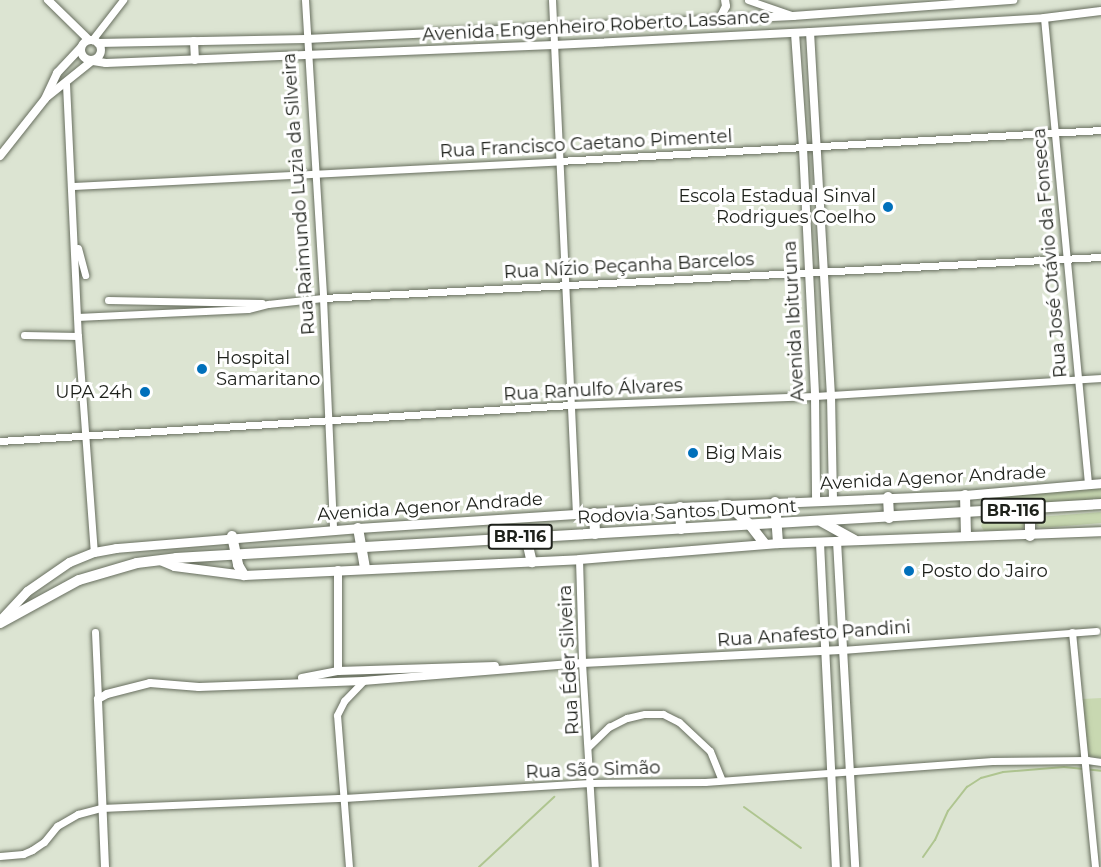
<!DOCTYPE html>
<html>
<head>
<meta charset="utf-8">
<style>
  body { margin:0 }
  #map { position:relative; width:1101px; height:867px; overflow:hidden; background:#dce4d2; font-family:Montserrat,sans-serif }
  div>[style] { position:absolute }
  .green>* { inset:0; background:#c8d8b1 }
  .stream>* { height:2px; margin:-1px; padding:0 1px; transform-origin:1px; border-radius:1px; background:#afc590 }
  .roads { filter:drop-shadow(0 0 2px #676e5e) drop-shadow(0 0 2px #676e5e) }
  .minor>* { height:7px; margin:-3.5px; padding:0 3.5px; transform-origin:3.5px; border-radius:3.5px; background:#fff }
  .tertiary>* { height:8px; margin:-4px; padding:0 4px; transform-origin:4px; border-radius:4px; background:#fff }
  .tertiary>.ring { margin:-4px; padding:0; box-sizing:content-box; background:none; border:8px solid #fff; border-radius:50% }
  .secondary>* { height:9px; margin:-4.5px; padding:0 4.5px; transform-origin:4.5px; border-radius:4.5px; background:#fff }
  .trunk>* { height:10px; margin:-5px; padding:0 5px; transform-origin:5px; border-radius:5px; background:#fff }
  .dots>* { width:16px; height:16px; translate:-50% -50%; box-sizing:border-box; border:3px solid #fff; border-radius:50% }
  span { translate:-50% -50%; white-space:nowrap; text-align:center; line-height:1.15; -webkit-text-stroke:6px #fff; paint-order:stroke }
  .shield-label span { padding:2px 4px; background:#fff; border:2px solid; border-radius:4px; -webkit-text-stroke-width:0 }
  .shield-label { font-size:16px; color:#1d201a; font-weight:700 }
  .street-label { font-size:18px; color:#1d201a }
  .poi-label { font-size:18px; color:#1d201a }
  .right { translate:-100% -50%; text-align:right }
  .left { translate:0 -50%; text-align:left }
</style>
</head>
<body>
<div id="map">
  <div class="green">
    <i style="clip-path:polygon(1101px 488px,1101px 499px,993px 506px,988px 503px,993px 496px)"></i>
    <i style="clip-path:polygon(1101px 512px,1101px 523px,1042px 528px,1037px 526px,1035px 520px,1038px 517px)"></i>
    <i style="clip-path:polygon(1022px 515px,1025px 526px,1022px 529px,984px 531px,981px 526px,985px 518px)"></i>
    <i style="clip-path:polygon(1101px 698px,1101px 758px,1088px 756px,1082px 699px)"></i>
  </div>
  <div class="stream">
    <i style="left:744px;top:807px;width:70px;rotate:35.7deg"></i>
    <i style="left:923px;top:857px;width:21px;rotate:-55deg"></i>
    <i style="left:935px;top:840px;width:32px;rotate:-66deg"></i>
    <i style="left:948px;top:811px;width:31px;rotate:-52deg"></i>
    <i style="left:967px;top:787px;width:17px;rotate:-33deg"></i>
    <i style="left:981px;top:778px;width:23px;rotate:-15deg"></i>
    <i style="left:1003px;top:772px;width:61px;rotate:-4.7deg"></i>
    <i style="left:1064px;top:767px;width:37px;rotate:6deg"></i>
    <i style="left:479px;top:867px;width:103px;rotate:-43deg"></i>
  </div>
  <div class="roads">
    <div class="minor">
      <i style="left:305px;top:0;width:299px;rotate:86.5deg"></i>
      <i style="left:323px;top:298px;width:232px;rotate:87.5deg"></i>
      <i style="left:552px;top:0;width:515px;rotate:87.33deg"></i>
      <i style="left:748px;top:0;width:46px;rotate:19.2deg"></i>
      <i style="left:1044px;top:18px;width:469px;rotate:84.6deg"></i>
      <i style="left:92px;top:40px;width:51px;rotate:-52.2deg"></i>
      <i style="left:66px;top:84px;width:252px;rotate:87.3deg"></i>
      <i style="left:78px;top:336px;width:217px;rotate:85.8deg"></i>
      <i style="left:72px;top:186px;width:488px;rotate:-2.9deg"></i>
      <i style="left:559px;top:161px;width:543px;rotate:-3.27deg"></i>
      <i style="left:78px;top:248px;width:28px;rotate:75deg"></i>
      <i style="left:108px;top:300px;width:154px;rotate:1.1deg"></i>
      <i style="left:77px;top:317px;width:171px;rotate:-2.7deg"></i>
      <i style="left:248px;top:309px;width:21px;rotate:-14deg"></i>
      <i style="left:268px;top:304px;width:55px;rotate:-6.2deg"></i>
      <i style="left:323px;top:298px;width:779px;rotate:-3.02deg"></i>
      <i style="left:24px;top:335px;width:54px;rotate:1.1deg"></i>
      <i style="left:0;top:441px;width:572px;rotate:-3.61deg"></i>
      <i style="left:571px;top:405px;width:244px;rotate:-2.1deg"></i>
      <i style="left:815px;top:396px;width:287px;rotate:-3.6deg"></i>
      <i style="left:579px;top:559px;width:104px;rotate:88.3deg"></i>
      <i style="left:582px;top:663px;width:204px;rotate:86.4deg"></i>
      <i style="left:95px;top:632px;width:67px;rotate:87.4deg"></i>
      <i style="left:1072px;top:632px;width:236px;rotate:84.4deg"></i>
      <i style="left:842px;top:650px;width:255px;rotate:-4.3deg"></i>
      <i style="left:589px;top:746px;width:28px;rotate:-44deg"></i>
      <i style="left:609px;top:727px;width:20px;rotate:-27deg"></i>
      <i style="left:627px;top:718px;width:18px;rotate:-13deg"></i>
      <i style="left:645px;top:714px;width:18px"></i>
      <i style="left:663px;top:714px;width:18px;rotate:27deg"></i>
      <i style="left:679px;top:722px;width:42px;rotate:43.1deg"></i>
      <i style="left:710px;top:751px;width:31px;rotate:68deg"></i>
      <i style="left:0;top:856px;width:23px;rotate:-5deg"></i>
      <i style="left:23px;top:854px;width:10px;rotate:-24deg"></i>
      <i style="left:32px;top:850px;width:14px;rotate:-34deg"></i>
      <i style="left:44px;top:842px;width:21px;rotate:-51deg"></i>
      <i style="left:57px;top:826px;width:24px;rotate:-30deg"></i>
      <i style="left:78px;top:814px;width:24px;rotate:-15deg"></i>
      <i style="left:101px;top:808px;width:243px;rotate:-2.4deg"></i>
      <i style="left:344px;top:798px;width:246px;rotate:-3.5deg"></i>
      <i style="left:590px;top:783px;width:115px;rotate:-0.5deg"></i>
      <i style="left:705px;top:782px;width:288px;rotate:-4.2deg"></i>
      <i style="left:992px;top:761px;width:95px;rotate:-0.6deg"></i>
      <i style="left:1087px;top:760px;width:14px;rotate:8deg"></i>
      <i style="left:349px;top:867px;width:152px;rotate:-94.5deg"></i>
      <i style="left:337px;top:715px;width:16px;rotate:-63deg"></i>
      <i style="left:344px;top:701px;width:28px;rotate:-46deg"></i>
    </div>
    <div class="tertiary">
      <i style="left:48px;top:0;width:57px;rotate:44.3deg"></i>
      <i style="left:720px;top:18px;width:13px;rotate:-63deg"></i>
      <i style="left:726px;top:6px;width:6px;rotate:-99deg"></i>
      <i style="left:810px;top:32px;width:364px;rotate:86.7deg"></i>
      <i style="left:831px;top:395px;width:104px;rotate:88.9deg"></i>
      <i style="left:795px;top:33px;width:115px;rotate:86deg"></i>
      <i style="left:803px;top:148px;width:248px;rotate:87.2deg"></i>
      <i style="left:815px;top:396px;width:104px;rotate:89.4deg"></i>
      <i class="ring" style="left:81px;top:40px;width:12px;height:12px"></i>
      <i style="left:194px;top:41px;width:19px;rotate:87deg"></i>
      <i style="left:98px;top:43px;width:208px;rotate:-1.1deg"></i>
      <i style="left:306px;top:39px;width:488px;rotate:-2.7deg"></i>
      <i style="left:793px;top:16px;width:221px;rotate:-4.2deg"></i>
      <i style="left:93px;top:61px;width:13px;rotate:9deg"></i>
      <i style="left:106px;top:63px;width:448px;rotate:-2.3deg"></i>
      <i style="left:554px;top:45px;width:256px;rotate:-2.9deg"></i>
      <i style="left:810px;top:32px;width:234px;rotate:-3.4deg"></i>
      <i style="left:1044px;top:18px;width:57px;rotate:-7deg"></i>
      <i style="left:47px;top:97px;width:58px;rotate:-38.7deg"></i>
      <i style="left:0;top:156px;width:73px;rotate:-51.7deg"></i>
      <i style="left:45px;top:99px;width:29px;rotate:-65deg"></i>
      <i style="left:57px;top:73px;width:35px;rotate:-47deg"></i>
      <i style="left:837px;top:541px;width:326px;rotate:86.8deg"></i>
      <i style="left:820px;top:543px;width:324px;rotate:87.2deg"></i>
      <i style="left:338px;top:671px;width:101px;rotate:-90deg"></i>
      <i style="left:302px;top:678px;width:37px;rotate:-11deg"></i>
      <i style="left:338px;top:671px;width:157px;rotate:-1.8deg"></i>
      <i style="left:105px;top:867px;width:168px;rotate:-92.4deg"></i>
      <i style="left:98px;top:699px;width:10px;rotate:-29deg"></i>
      <i style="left:107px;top:694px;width:44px;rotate:-14.3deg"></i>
      <i style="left:150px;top:683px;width:49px;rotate:4.7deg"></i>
      <i style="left:199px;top:687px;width:164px;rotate:-2.1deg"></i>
      <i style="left:363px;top:681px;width:220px;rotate:-4.7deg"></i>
      <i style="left:582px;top:663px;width:260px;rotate:-2.9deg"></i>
    </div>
    <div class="secondary">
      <i style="left:160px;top:560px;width:15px;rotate:23deg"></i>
      <i style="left:174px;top:566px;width:71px;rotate:7.3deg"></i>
      <i style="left:244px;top:575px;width:335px;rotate:-2.7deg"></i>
      <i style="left:579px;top:559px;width:200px;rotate:-4.6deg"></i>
      <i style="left:778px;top:543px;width:323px;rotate:-2.1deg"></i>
      <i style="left:0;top:620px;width:40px;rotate:-47deg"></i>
      <i style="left:27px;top:591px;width:51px;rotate:-34.6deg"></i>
      <i style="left:69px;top:562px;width:27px;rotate:-22deg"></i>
      <i style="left:94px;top:552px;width:22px;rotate:-10deg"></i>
      <i style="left:116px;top:548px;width:243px;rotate:-4.7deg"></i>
      <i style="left:358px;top:528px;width:323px;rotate:-3.7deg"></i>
      <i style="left:680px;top:507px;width:285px;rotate:-2.4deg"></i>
      <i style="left:965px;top:495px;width:137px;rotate:-5deg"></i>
    </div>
    <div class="trunk">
      <i style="left:965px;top:495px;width:41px;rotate:88.6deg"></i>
      <i style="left:888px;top:497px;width:21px;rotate:87deg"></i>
      <i style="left:775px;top:502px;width:41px;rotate:85.8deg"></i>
      <i style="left:728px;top:505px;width:30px;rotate:42deg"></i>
      <i style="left:750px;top:525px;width:24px;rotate:52deg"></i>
      <i style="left:680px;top:507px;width:22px;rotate:87deg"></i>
      <i style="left:594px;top:513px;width:21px;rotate:87deg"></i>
      <i style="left:822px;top:522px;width:37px;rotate:29deg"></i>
      <i style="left:358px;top:528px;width:41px;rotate:80.1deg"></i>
      <i style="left:232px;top:536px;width:30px;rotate:78deg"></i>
      <i style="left:238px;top:565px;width:12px;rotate:59deg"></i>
      <i style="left:1030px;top:536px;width:26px;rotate:-90deg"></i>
      <i style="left:526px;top:537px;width:26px;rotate:77deg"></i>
      <i style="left:0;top:623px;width:90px;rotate:-28.6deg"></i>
      <i style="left:79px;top:580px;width:60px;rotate:-16.3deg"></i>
      <i style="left:137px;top:563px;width:39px;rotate:-7deg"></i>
      <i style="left:176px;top:558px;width:927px;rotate:-3.34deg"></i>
    </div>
  </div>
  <div class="dots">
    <i style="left:888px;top:207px;background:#0070bb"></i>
    <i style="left:202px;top:369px;background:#0070bb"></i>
    <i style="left:145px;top:392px;background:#0070bb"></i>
    <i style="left:693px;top:453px;background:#0070bb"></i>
    <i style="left:909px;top:571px;background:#0070bb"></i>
  </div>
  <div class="shield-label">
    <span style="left:1013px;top:511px">BR-116</span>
    <span style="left:520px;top:537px">BR-116</span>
  </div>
  <div class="street-label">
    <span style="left:596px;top:26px;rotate:-3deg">Avenida Engenheiro Roberto Lassance</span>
    <span style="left:586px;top:144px;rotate:-3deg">Rua Francisco Caetano Pimentel</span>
    <span style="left:299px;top:194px;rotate:-94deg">Rua Raimundo Luzia da Silveira</span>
    <span style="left:1050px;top:253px;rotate:-95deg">Rua José Otávio da Fonseca</span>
    <span style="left:629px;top:266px;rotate:-3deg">Rua Nízio Peçanha Barcelos</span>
    <span style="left:794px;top:321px;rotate:-93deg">Avenida Ibituruna</span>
    <span style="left:593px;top:390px;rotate:-3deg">Rua Ranulfo Álvares</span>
    <span style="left:933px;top:478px;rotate:-3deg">Avenida Agenor Andrade</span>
    <span style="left:430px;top:507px;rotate:-4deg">Avenida Agenor Andrade</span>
    <span style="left:687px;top:512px;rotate:-3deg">Rodovia Santos Dumont</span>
    <span style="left:814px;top:634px;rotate:-4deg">Rua Anafesto Pandini</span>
    <span style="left:569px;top:660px;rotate:-93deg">Rua Éder Silveira</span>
    <span style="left:593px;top:770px;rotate:-2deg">Rua São Simão</span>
  </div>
  <div class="poi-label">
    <span class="right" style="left:876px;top:207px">Escola Estadual Sinval<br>Rodrigues Coelho</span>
    <span class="left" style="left:216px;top:369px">Hospital<br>Samaritano</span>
    <span class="right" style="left:133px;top:392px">UPA 24h</span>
    <span class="left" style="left:705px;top:453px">Big Mais</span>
    <span class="left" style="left:921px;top:571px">Posto do Jairo</span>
  </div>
</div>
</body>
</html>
